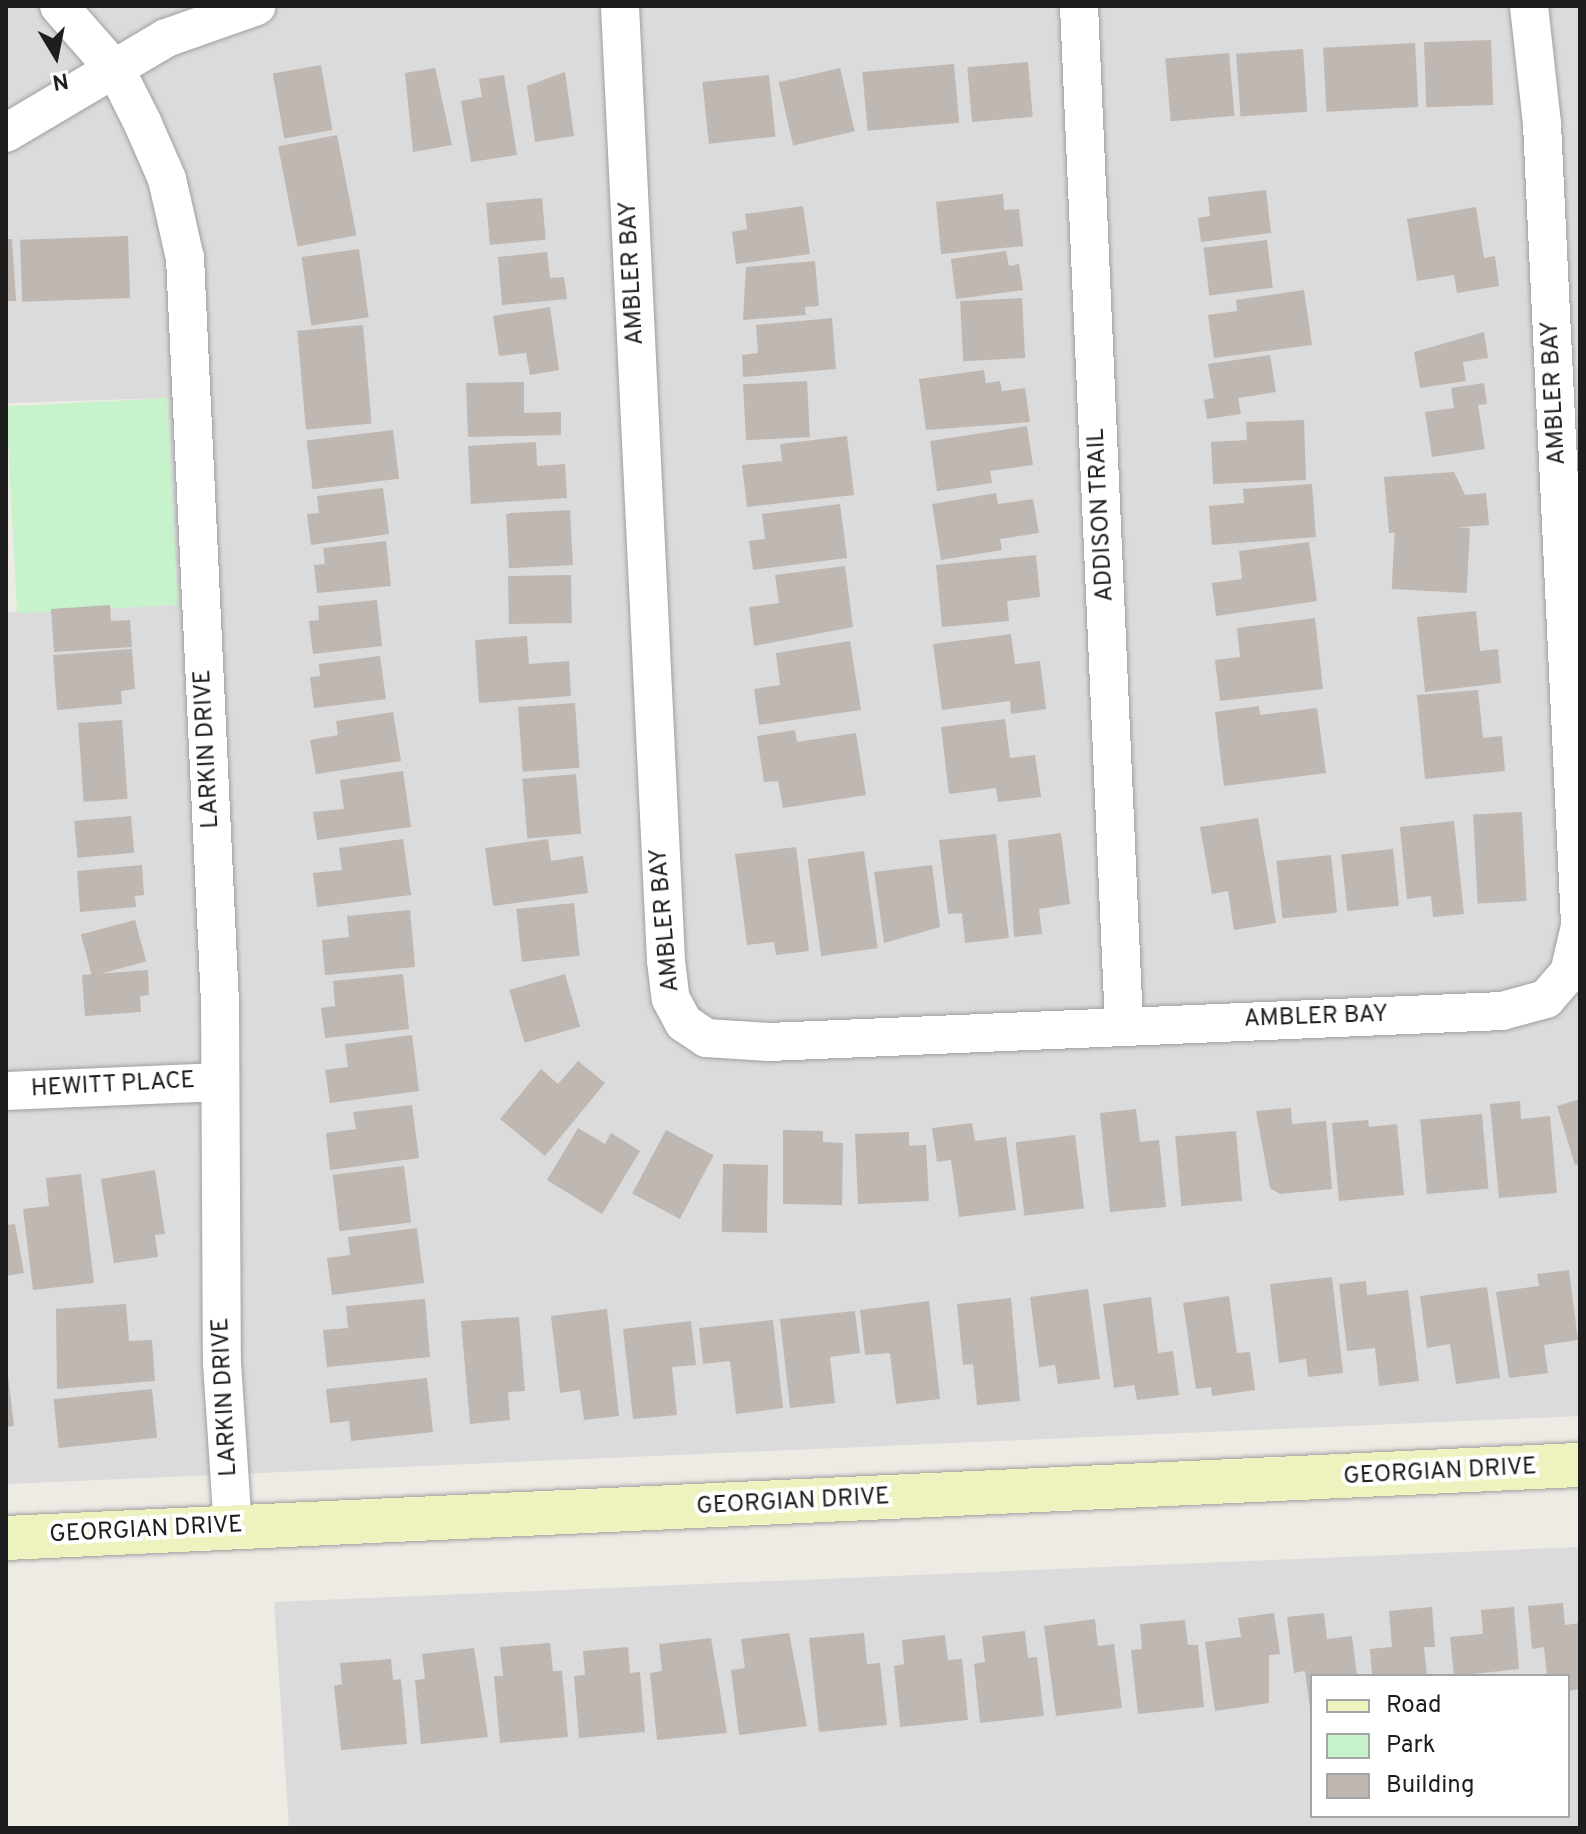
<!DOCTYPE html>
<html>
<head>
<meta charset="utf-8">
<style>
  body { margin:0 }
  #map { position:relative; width:1586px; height:1834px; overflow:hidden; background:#eeebe5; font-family:Overpass,sans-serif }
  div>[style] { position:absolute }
  .residential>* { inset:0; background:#dcdbdb }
  .park>* { inset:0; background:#c6f3cb; transform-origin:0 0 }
  .building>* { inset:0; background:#beb7b2; transform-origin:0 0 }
  .roads { filter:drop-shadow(0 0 2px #9f9f9f) drop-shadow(0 0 2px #9f9f9f) }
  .street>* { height:38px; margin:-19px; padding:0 19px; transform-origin:19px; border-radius:19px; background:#fff }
  .secondary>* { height:44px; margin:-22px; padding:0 22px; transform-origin:22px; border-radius:22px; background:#eef2be }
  span { translate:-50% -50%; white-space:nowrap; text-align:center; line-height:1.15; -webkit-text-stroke:8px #fff; paint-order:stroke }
  .street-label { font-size:24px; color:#1e1e1e }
  .frame { position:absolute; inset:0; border:8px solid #1e1e1e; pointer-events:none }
  .legend { position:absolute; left:1310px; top:1674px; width:260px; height:144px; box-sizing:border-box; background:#fff; border:2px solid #a5a5a5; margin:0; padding:10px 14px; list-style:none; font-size:24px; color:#1e1e1e }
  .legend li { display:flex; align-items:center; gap:16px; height:40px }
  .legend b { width:40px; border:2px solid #a5a5a5 }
  .north { position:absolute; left:16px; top:16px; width:80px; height:80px; -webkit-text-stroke:6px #fff; paint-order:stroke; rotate:170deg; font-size:22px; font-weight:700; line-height:32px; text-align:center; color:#1e1e1e }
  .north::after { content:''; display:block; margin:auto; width:28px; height:36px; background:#1e1e1e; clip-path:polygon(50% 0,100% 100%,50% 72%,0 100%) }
</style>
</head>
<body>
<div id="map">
  <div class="residential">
    <i style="clip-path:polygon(6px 6px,1580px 6px,1580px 1416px,6px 1484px,6px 612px,177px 605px,167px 398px,6px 403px)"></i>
    <i style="clip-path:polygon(evenodd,1580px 1547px,1580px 1828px,289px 1828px,274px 1602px,1580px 1547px,1312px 1676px,1568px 1676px,1568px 1816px,1312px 1816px,1312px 1676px)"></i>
  </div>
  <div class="park">
    <i style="left:167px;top:398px;width:207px;height:161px;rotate:87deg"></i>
  </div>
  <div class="building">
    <i style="left:1491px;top:40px;width:65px;height:67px;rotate:88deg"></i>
    <i style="left:1415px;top:43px;width:64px;height:92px;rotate:87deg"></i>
    <i style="left:1303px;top:49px;width:63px;height:67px;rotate:86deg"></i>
    <i style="left:1229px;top:53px;width:63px;height:64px;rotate:85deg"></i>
    <i style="left:1028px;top:62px;width:55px;height:61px;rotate:85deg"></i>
    <i style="left:954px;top:64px;width:59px;height:92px;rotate:85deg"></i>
    <i style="left:321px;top:65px;width:66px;height:49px;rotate:80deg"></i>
    <i style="clip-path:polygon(435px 68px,452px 145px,413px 152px,405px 73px)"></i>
    <i style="left:840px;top:68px;width:65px;height:63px;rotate:77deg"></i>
    <i style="clip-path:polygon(565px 72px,574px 136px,535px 142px,527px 86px)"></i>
    <i style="clip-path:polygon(504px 75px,517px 155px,471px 162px,461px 101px,482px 97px,479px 79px)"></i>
    <i style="left:769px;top:75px;width:62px;height:67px;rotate:84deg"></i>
    <i style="left:337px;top:135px;width:102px;height:60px;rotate:79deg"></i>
    <i style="clip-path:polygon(1266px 190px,1271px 233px,1201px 242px,1198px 218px,1210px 216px,1208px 197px)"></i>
    <i style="clip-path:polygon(1003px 194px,1004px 210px,1019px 209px,1023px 246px,941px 254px,936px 202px)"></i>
    <i style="left:542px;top:198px;width:42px;height:56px;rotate:85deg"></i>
    <i style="clip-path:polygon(803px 206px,810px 254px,736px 264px,732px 232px,747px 229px,745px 214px)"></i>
    <i style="clip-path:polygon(1476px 207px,1484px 258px,1495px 256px,1499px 286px,1457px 293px,1454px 275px,1417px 281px,1407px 219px)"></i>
    <i style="left:128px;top:236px;width:62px;height:108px;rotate:88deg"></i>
    <i style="clip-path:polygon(6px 239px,12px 239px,16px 301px,6px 301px)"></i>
    <i style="left:1267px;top:240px;width:48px;height:64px;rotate:83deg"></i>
    <i style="left:359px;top:249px;width:69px;height:58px;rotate:82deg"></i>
    <i style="clip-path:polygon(1006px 251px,1009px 266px,1019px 264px,1023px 290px,956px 299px,951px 259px)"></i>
    <i style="clip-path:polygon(547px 252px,550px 278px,564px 277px,567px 299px,502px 305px,498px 257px)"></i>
    <i style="clip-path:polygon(815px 261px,819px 306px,805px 307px,806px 315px,743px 320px,746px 267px)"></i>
    <i style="clip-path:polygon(1304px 290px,1312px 345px,1214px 358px,1208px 315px,1237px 311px,1236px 300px)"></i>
    <i style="left:1022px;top:298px;width:60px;height:62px;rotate:87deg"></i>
    <i style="clip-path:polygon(550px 307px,559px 370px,530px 375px,526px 353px,499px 356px,493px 316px)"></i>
    <i style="clip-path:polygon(832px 318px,836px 369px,743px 377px,742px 355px,758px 353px,756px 325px)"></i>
    <i style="left:363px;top:325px;width:99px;height:66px;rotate:85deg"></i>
    <i style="clip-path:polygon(1484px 332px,1488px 358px,1463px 362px,1466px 381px,1420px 388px,1414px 352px)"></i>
    <i style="clip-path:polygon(1270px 355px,1276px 392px,1238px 398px,1241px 414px,1207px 419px,1204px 400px,1214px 398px,1208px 364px)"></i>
    <i style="clip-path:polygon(984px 370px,986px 383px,1000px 381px,1002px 391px,1025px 388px,1030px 422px,926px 430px,919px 379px)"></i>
    <i style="left:807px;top:381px;width:56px;height:64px;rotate:87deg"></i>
    <i style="clip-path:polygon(524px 382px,524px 413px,561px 412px,561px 435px,468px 437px,466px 383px)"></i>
    <i style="clip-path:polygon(1484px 383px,1487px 404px,1478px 405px,1485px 449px,1432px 457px,1425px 412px,1454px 408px,1451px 388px)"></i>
    <i style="clip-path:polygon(1304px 420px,1306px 480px,1213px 484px,1211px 442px,1247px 440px,1246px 422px)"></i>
    <i style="clip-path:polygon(1027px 426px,1033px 465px,990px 471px,992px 483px,937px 491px,930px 441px)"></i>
    <i style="left:393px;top:430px;width:49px;height:87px;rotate:83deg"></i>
    <i style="clip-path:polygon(847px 436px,854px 495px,747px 507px,742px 465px,782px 461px,780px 444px)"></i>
    <i style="clip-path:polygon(536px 442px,537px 466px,565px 464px,567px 498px,471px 504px,468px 446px)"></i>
    <i style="clip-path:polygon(1454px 472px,1465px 495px,1486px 493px,1489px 525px,1389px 533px,1384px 477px)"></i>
    <i style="clip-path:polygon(1312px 484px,1316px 537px,1212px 545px,1209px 506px,1244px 503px,1243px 489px)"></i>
    <i style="clip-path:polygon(383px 488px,389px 534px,311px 545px,307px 514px,319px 513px,317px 496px)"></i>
    <i style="clip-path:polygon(996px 493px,998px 504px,1033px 499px,1039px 533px,1000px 539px,1002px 550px,941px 560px,932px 504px)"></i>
    <i style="clip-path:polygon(840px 504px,847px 558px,753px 570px,749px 541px,765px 539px,762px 514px)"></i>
    <i style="left:570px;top:510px;width:55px;height:64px;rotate:87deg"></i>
    <i style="left:1470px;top:528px;width:65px;height:75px;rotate:93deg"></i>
    <i style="clip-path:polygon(386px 541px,391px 586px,317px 593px,314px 565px,325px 564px,323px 548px)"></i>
    <i style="clip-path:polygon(1309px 542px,1317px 601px,1216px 616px,1212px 583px,1242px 579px,1239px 551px)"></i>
    <i style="clip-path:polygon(1036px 555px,1040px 597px,1007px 601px,1009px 621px,942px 627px,936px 565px)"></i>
    <i style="clip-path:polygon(845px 566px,853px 627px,754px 646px,749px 607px,779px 603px,775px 575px)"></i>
    <i style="left:571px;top:575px;width:48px;height:63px;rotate:89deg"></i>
    <i style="clip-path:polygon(377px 600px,382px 646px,313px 654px,309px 621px,319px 620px,318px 606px)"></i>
    <i style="clip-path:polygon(110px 605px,111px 621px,130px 620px,132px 647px,54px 652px,51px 609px)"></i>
    <i style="clip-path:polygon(1476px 611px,1480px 651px,1498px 649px,1501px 683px,1425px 692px,1417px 617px)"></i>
    <i style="clip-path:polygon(1315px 618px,1323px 689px,1220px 701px,1215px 660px,1240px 657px,1237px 628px)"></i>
    <i style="clip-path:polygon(1011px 634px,1015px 664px,1040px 661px,1046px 709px,1011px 714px,1010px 701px,942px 710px,933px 644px)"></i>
    <i style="clip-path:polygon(527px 636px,529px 664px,569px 661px,571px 696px,479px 703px,475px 640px)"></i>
    <i style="clip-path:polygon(850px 641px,861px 710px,759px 725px,754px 689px,780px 685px,776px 653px)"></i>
    <i style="clip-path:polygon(132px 649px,135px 689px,121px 691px,122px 704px,57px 710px,53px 655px)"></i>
    <i style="clip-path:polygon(380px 656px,386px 699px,314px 708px,310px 677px,320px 676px,319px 664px)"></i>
    <i style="clip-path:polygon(1478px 690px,1483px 738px,1502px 736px,1505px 771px,1425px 779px,1417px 695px)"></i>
    <i style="left:575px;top:703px;width:65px;height:57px;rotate:86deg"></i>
    <i style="clip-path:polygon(1259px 706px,1260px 715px,1317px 708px,1326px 773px,1224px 786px,1215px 712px)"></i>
    <i style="clip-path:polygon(393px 712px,401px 761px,316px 774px,310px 740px,338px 735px,336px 721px)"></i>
    <i style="clip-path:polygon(1005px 719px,1010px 758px,1035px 755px,1041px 797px,998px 802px,996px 788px,949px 794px,941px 727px)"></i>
    <i style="left:122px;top:720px;width:79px;height:44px;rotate:86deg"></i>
    <i style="clip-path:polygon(795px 730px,797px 742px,856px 733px,866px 795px,783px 808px,778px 781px,764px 782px,757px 736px)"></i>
    <i style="clip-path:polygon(403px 771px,411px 827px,317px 840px,313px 812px,344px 809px,340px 780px)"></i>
    <i style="left:576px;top:774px;width:60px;height:54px;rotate:85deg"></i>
    <i style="left:1522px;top:812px;width:89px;height:49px;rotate:87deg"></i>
    <i style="left:131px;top:816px;width:37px;height:57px;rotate:85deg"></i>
    <i style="clip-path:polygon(1258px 818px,1276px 923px,1234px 930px,1228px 891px,1212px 894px,1200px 827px)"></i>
    <i style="clip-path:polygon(1454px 821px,1464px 914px,1433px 917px,1431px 896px,1407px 899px,1400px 827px)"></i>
    <i style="clip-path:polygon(1061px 833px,1070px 904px,1039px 909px,1042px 934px,1014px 937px,1008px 840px)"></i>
    <i style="clip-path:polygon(996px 834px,1009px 938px,965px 943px,962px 913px,948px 914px,939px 840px)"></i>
    <i style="clip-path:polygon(403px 839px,411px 895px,317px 907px,313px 873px,342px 870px,339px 848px)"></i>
    <i style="clip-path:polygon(548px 839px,551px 861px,583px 856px,588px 893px,493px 906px,485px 848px)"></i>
    <i style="clip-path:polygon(796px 847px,809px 951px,776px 955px,774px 942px,747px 945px,735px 854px)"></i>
    <i style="left:1393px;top:849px;width:57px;height:52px;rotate:84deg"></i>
    <i style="left:864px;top:851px;width:98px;height:57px;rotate:82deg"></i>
    <i style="left:1331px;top:855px;width:58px;height:55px;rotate:84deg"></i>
    <i style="clip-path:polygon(142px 865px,144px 895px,135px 896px,136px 907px,80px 912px,77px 871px)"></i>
    <i style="clip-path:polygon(932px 865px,940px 927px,884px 943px,874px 872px)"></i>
    <i style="left:574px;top:903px;width:53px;height:58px;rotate:84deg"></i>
    <i style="clip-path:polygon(410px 910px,415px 967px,325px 975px,322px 940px,349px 937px,347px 916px)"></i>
    <i style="left:135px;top:920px;width:43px;height:56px;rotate:75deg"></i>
    <i style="clip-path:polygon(148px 970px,149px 995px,140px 996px,141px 1012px,85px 1016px,82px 975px)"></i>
    <i style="clip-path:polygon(403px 974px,409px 1029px,325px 1038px,321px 1008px,335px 1006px,333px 981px)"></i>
    <i style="left:565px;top:974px;width:55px;height:58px;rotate:74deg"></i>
    <i style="clip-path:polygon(412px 1035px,419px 1091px,330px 1103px,325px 1070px,348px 1067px,345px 1044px)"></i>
    <i style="clip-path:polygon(578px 1061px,605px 1083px,545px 1156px,500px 1119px,541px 1069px,558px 1084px)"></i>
    <i style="clip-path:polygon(1580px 1099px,1580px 1164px,1575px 1165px,1557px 1106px)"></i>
    <i style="clip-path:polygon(1520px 1101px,1521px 1119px,1550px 1116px,1557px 1193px,1499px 1198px,1490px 1104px)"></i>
    <i style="clip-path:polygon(412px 1105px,419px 1158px,330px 1170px,326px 1133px,356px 1129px,353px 1112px)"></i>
    <i style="clip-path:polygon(1291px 1108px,1292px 1124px,1326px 1121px,1332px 1189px,1280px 1194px,1270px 1188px,1256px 1111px)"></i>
    <i style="clip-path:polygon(1136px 1109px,1140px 1142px,1159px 1140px,1166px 1207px,1110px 1212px,1100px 1113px)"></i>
    <i style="left:1482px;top:1114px;width:75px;height:62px;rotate:85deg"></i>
    <i style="clip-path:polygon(1368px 1120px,1369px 1127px,1397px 1124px,1404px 1195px,1339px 1201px,1332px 1123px)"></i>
    <i style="clip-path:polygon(972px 1123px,975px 1141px,1006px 1137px,1016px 1210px,959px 1217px,951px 1160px,937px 1162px,932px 1128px)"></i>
    <i style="clip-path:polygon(578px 1128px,605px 1144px,611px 1133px,640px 1151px,602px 1214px,547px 1180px)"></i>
    <i style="left:666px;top:1130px;width:54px;height:72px;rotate:28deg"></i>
    <i style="clip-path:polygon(783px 1130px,823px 1131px,823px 1142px,843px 1143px,842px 1205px,783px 1204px)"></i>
    <i style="left:1236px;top:1131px;width:70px;height:61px;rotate:85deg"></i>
    <i style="clip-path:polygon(909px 1132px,909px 1146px,926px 1145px,929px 1201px,858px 1204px,855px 1134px)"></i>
    <i style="left:1075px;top:1135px;width:74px;height:60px;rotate:83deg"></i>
    <i style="left:723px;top:1164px;width:45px;height:68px;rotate:1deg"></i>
    <i style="left:404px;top:1166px;width:57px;height:72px;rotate:83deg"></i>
    <i style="clip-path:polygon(155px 1170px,165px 1234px,155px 1235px,158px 1257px,114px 1263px,101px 1179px)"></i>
    <i style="clip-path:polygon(81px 1174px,94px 1283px,33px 1290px,23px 1209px,49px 1206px,46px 1178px)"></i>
    <i style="clip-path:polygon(15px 1224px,24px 1273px,6px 1276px,6px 1225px)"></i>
    <i style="clip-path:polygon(417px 1228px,424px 1283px,332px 1295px,327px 1258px,350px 1255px,348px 1237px)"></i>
    <i style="clip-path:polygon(1569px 1270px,1578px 1340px,1544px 1345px,1548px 1373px,1509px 1378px,1496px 1292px,1539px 1286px,1537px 1274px)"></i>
    <i style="clip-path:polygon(1332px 1277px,1343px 1373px,1308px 1377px,1306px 1359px,1279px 1363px,1270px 1284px)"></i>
    <i style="clip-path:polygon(1366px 1281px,1367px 1295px,1408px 1290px,1419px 1381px,1379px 1386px,1375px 1348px,1347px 1351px,1339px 1284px)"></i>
    <i style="clip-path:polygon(1487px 1287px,1500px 1378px,1456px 1384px,1450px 1344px,1427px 1348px,1420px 1296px)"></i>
    <i style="clip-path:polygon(1088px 1289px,1100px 1379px,1058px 1384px,1055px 1365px,1039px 1367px,1030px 1297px)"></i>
    <i style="clip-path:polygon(1229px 1296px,1237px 1353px,1250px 1352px,1255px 1390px,1212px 1396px,1211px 1387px,1196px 1389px,1183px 1303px)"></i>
    <i style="clip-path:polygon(1151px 1297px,1158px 1353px,1173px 1351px,1179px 1395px,1137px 1400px,1134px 1385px,1114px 1388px,1103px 1304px)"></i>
    <i style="clip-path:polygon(1011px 1298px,1020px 1401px,977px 1405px,973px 1364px,963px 1365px,957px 1304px)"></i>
    <i style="clip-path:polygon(425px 1299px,430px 1357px,327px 1367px,323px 1330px,348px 1328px,346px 1306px)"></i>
    <i style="clip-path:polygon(929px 1301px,940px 1399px,896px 1404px,890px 1353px,865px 1355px,860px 1310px)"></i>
    <i style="clip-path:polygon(126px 1304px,129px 1341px,152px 1340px,155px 1381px,57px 1389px,56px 1309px)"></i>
    <i style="clip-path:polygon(607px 1309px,619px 1416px,584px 1420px,580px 1390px,560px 1393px,551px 1316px)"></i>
    <i style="clip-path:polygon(855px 1311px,860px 1353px,830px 1357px,835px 1403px,790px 1408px,780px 1319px)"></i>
    <i style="clip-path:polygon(519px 1317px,525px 1391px,508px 1392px,510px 1420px,470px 1424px,461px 1321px)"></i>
    <i style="clip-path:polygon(773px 1320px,783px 1408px,736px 1414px,730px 1361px,703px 1364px,699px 1328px)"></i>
    <i style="clip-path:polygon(691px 1321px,696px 1365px,672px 1367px,677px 1415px,633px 1419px,623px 1329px)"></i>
    <i style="clip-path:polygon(6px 1358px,14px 1426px,6px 1427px)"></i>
    <i style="clip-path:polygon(427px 1378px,433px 1432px,351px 1441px,349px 1421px,330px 1423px,326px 1389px)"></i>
    <i style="left:152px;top:1389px;width:49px;height:99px;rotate:84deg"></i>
    <i style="clip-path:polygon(1563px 1603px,1565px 1625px,1580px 1623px,1580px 1689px,1568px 1691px,1568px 1676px,1547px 1676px,1544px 1647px,1532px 1649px,1528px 1606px)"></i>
    <i style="clip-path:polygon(1432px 1607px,1435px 1647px,1424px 1647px,1427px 1676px,1372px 1676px,1370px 1649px,1392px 1647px,1389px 1611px)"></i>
    <i style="clip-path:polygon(1514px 1607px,1519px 1669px,1454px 1676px,1450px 1637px,1483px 1634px,1481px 1610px)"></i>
    <i style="clip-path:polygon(1274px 1613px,1280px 1654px,1269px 1655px,1269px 1703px,1215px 1711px,1205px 1642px,1241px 1637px,1238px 1618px)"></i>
    <i style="clip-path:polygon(1324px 1613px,1327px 1639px,1352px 1636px,1357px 1676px,1312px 1676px,1310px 1708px,1305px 1671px,1294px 1673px,1287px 1617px)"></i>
    <i style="clip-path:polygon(1095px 1619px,1098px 1646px,1114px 1644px,1122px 1708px,1056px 1716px,1044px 1626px)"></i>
    <i style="clip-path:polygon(1185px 1620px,1188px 1645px,1198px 1645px,1204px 1707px,1138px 1714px,1131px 1650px,1142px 1649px,1140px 1624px)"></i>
    <i style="clip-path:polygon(1025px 1631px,1028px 1658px,1037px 1657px,1044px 1716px,980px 1723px,974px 1664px,985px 1662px,982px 1636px)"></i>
    <i style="clip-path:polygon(789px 1633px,807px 1726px,739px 1735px,731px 1670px,745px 1668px,741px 1639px)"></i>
    <i style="clip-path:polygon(864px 1633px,867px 1664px,880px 1663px,887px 1725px,819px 1732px,809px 1638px)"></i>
    <i style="clip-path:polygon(945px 1635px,948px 1660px,962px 1659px,968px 1720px,900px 1727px,894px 1666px,904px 1664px,902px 1640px)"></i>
    <i style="clip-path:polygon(711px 1638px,727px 1733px,657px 1740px,650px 1673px,662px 1671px,659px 1644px)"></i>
    <i style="clip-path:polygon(550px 1643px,553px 1671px,562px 1671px,568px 1737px,500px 1743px,494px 1676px,503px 1676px,500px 1647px)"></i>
    <i style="clip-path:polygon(628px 1647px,630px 1673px,640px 1672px,645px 1732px,579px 1738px,574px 1676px,585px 1675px,583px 1651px)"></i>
    <i style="clip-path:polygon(474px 1648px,488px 1737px,421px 1744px,415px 1680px,425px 1679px,422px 1654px)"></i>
    <i style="clip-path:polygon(391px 1659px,393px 1680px,401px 1679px,407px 1744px,341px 1750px,334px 1686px,342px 1684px,340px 1663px)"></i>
  </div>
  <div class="roads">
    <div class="street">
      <i style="left:59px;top:6px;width:88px;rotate:48.7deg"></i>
      <i style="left:117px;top:72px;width:58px;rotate:63.4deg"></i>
      <i style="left:143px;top:124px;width:60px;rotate:66.4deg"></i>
      <i style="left:167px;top:179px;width:81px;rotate:77.2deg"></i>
      <i style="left:185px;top:258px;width:745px;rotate:87.31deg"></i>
      <i style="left:220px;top:1002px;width:361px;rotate:89.7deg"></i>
      <i style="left:222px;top:1363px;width:165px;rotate:86.2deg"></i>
      <i style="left:620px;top:6px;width:956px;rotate:87.24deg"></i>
      <i style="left:666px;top:961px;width:38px;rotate:83deg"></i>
      <i style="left:671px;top:999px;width:27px;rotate:62deg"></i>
      <i style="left:684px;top:1023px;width:27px;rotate:34deg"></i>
      <i style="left:706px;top:1038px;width:63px;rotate:3.6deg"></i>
      <i style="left:769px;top:1042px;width:734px;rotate:-2.42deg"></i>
      <i style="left:1502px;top:1011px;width:46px;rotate:-15.3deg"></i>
      <i style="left:1546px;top:999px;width:35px;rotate:-49deg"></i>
      <i style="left:1569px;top:973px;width:48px;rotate:-76.8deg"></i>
      <i style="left:1079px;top:6px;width:1020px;rotate:87.47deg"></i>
      <i style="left:1529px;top:6px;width:119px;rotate:83.7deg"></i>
      <i style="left:1542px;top:124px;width:801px;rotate:87.28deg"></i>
      <i style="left:6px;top:133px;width:186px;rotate:-30.7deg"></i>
      <i style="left:166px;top:38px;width:96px;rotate:-19.4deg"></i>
      <i style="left:6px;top:1091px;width:214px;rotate:-2.4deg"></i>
    </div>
    <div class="secondary">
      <i style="left:6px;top:1538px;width:1576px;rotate:-2.66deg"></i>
    </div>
  </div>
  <div class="street-label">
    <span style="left:633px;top:273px;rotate:-93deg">AMBLER BAY</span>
    <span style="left:1555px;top:393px;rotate:-93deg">AMBLER BAY</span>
    <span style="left:1102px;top:515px;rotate:-93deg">ADDISON TRAIL</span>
    <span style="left:208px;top:749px;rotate:-93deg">LARKIN DRIVE</span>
    <span style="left:666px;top:920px;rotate:-95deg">AMBLER BAY</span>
    <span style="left:1316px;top:1018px;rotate:-2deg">AMBLER BAY</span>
    <span style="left:113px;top:1086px;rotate:-3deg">HEWITT PLACE</span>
    <span style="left:226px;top:1397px;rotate:-93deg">LARKIN DRIVE</span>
    <span style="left:1440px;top:1473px;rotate:-3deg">GEORGIAN DRIVE</span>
    <span style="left:793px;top:1503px;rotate:-3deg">GEORGIAN DRIVE</span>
    <span style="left:146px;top:1531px;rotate:-3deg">GEORGIAN DRIVE</span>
  </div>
  <div class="frame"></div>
  <ul class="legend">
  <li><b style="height:10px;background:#eef2be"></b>Road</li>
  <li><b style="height:22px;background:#c6f3cb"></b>Park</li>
  <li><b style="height:22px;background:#beb7b2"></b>Building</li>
  </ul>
  <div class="north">N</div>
</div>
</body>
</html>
